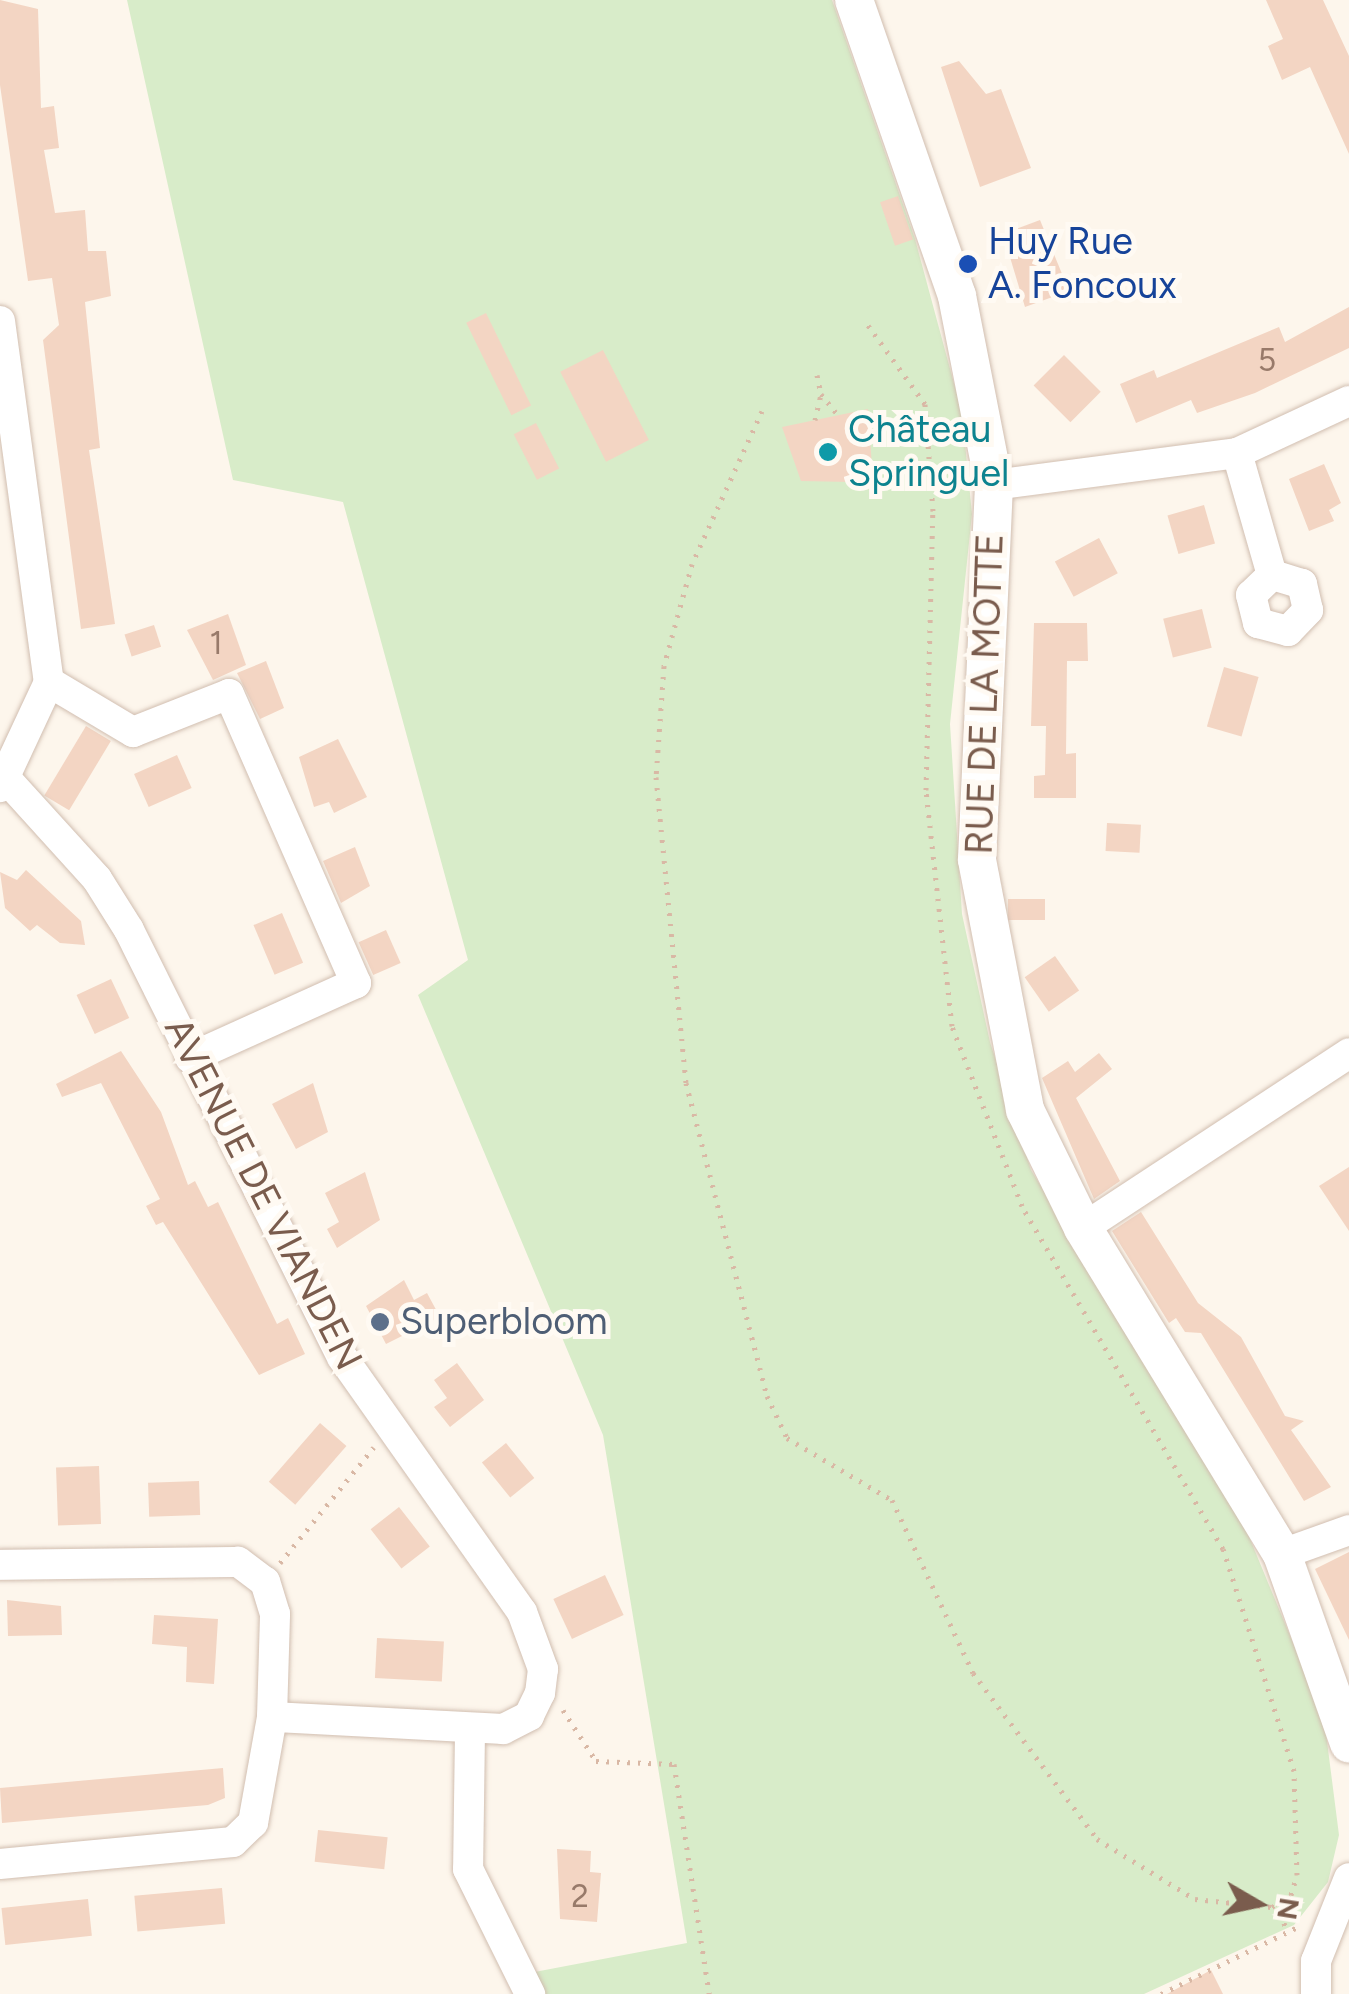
<!DOCTYPE html>
<html>
<head>
<meta charset="utf-8">
<style>
  body { margin:0 }
  #map { position:relative; width:1349px; height:1994px; overflow:hidden; background:#fdf6ec; font-family:Figtree,sans-serif }
  div>[style] { position:absolute }
  .green>* { inset:0; background:#d8ecc9 }
  .building>* { inset:0; background:#f3d5c3; transform-origin:0 0 }
  .path>* { height:5px; margin-top:-2.5px; transform-origin:0; background:repeating-linear-gradient(90deg,#d9b8a5 0 2.5px,transparent 0 10.5px) }
  .roads { filter:drop-shadow(0 0 2px #d1beb0) drop-shadow(0 0 2px #d1beb0) }
  .minor>* { height:30px; margin:-15px; padding:0 15px; transform-origin:15px; border-radius:15px; background:#fff }
  .tertiary>* { height:38px; margin:-19px; padding:0 19px; transform-origin:19px; border-radius:19px; background:#fff }
  .dots>* { width:28px; height:28px; translate:-50% -50%; box-sizing:border-box; border:5px solid #fffaf3; border-radius:50% }
  span { translate:-50% -50%; white-space:nowrap; text-align:center; line-height:1.15; -webkit-text-stroke:10px #fffaf3; paint-order:stroke }
  .number-label { font-size:32px; color:#987a6a }
  .number-label span { -webkit-text-stroke-width:0 }
  .transit-label { font-size:38px; color:#164399 }
  .left { translate:0 -50%; text-align:left }
  .culture-label { font-size:38px; color:#0d838f }
  .street-label { font-size:38px; color:#7a5c4d }
  .service-label { font-size:38px; color:#4e5e75 }
  .north { position:absolute; left:1209px; top:1854px; width:100px; height:100px; -webkit-text-stroke:8px #fffaf3; paint-order:stroke; rotate:99deg; font-size:28px; font-weight:700; line-height:40px; text-align:center; color:#7a5c4d }
  .north::after { content:''; display:block; margin:auto; width:35px; height:45px; background:#7a5c4d; clip-path:polygon(50% 0,100% 100%,50% 72%,0 100%) }
</style>
</head>
<body>
<div id="map">
  <div class="green">
    <i style="clip-path:polygon(127px 0,832px 0,915px 239px,962px 413px,972px 514px,950px 724px,962px 914px,990px 1042px,1031px 1170px,1243px 1522px,1324px 1718px,1339px 1835px,1328px 1882px,1294px 1925px,1144px 1994px,530px 1994px,524px 1974px,687px 1943px,603px 1435px,418px 995px,468px 960px,343px 502px,233px 480px)"></i>
  </div>
  <div class="building">
    <i style="clip-path:polygon(0 0,38px 9px,41px 108px,54px 106px,59px 148px,44px 150px,55px 213px,85px 210px,88px 251px,106px 251px,111px 296px,85px 302px,100px 448px,89px 450px,115px 624px,81px 629px,43px 340px,59px 325px,52px 278px,28px 281px,0 85px)"></i>
    <i style="clip-path:polygon(1266px 0,1323px 0,1349px 56px,1349px 154px,1310px 67px,1282px 80px,1268px 46px,1283px 39px)"></i>
    <i style="clip-path:polygon(959px 61px,986px 94px,1001px 89px,1031px 168px,980px 187px,941px 67px)"></i>
    <i style="left:898px;top:196px;width:46px;height:19px;rotate:71deg"></i>
    <i style="clip-path:polygon(1040px 220px,1069px 291px,1025px 307px,1003px 234px)"></i>
    <i style="clip-path:polygon(1349px 307px,1349px 348px,1255px 393px,1197px 413px,1191px 400px,1136px 423px,1120px 384px,1154px 370px,1157px 378px,1279px 327px,1285px 342px)"></i>
    <i style="left:486px;top:313px;width:103px;height:22px;rotate:64deg"></i>
    <i style="left:603px;top:350px;width:101px;height:48px;rotate:63deg"></i>
    <i style="left:1064px;top:355px;width:52px;height:43px;rotate:45deg"></i>
    <i style="clip-path:polygon(868px 409px,872px 467px,849px 471px,851px 482px,801px 481px,782px 427px)"></i>
    <i style="left:536px;top:423px;width:51px;height:25px;rotate:63deg"></i>
    <i style="clip-path:polygon(1324px 464px,1341px 503px,1329px 510px,1334px 521px,1309px 531px,1289px 479px)"></i>
    <i style="left:1204px;top:505px;width:40px;height:38px;rotate:74deg"></i>
    <i style="left:1099px;top:538px;width:40px;height:50px;rotate:62deg"></i>
    <i style="left:1202px;top:609px;width:40px;height:40px;rotate:76deg"></i>
    <i style="clip-path:polygon(228px 614px,246px 665px,213px 680px,187px 630px)"></i>
    <i style="clip-path:polygon(1034px 623px,1087px 623px,1088px 661px,1067px 661px,1066px 754px,1076px 753px,1076px 798px,1034px 798px,1034px 776px,1045px 775px,1046px 726px,1031px 726px)"></i>
    <i style="left:154px;top:625px;width:23px;height:31px;rotate:72deg"></i>
    <i style="clip-path:polygon(266px 661px,284px 708px,260px 719px,237px 673px)"></i>
    <i style="left:1224px;top:667px;width:36px;height:62px;rotate:16deg"></i>
    <i style="left:86px;top:726px;width:29px;height:81px;rotate:31deg"></i>
    <i style="clip-path:polygon(338px 739px,367px 797px,334px 813px,329px 802px,314px 807px,299px 757px)"></i>
    <i style="left:177px;top:755px;width:36px;height:47px;rotate:66deg"></i>
    <i style="left:1107px;top:823px;width:34px;height:28px;rotate:3deg"></i>
    <i style="clip-path:polygon(355px 847px,370px 886px,341px 903px,323px 861px)"></i>
    <i style="clip-path:polygon(26px 870px,81px 921px,85px 945px,60px 943px,37px 925px,30px 931px,5px 908px,0 872px,17px 880px)"></i>
    <i style="left:1045px;top:899px;width:21px;height:37px;rotate:90deg"></i>
    <i style="left:282px;top:913px;width:54px;height:31px;rotate:67deg"></i>
    <i style="left:386px;top:930px;width:36px;height:30px;rotate:66deg"></i>
    <i style="left:1055px;top:956px;width:42px;height:37px;rotate:55deg"></i>
    <i style="left:111px;top:979px;width:43px;height:38px;rotate:65deg"></i>
    <i style="clip-path:polygon(121px 1051px,161px 1112px,188px 1185px,195px 1181px,208px 1207px,218px 1202px,277px 1324px,288px 1318px,305px 1354px,259px 1375px,163px 1222px,156px 1225px,146px 1206px,160px 1199px,101px 1083px,62px 1097px,56px 1084px)"></i>
    <i style="clip-path:polygon(1099px 1053px,1112px 1069px,1076px 1098px,1120px 1181px,1094px 1199px,1042px 1078px,1068px 1061px,1075px 1072px)"></i>
    <i style="clip-path:polygon(313px 1083px,328px 1132px,296px 1149px,272px 1104px)"></i>
    <i style="clip-path:polygon(1349px 1167px,1349px 1231px,1319px 1186px)"></i>
    <i style="clip-path:polygon(365px 1172px,380px 1220px,337px 1248px,327px 1229px,339px 1222px,325px 1193px)"></i>
    <i style="clip-path:polygon(1141px 1212px,1198px 1303px,1241px 1337px,1285px 1416px,1304px 1421px,1291px 1430px,1331px 1487px,1304px 1501px,1201px 1333px,1185px 1332px,1176px 1318px,1169px 1323px,1112px 1231px)"></i>
    <i style="clip-path:polygon(404px 1280px,414px 1300px,427px 1293px,440px 1317px,386px 1344px,366px 1306px)"></i>
    <i style="clip-path:polygon(457px 1363px,484px 1400px,450px 1427px,434px 1407px,447px 1398px,434px 1380px)"></i>
    <i style="left:320px;top:1423px;width:35px;height:78px;rotate:41deg"></i>
    <i style="left:506px;top:1443px;width:45px;height:31px;rotate:51deg"></i>
    <i style="left:99px;top:1466px;width:58px;height:43px;rotate:88deg"></i>
    <i style="left:199px;top:1481px;width:34px;height:51px;rotate:88deg"></i>
    <i style="left:399px;top:1507px;width:50px;height:36px;rotate:52deg"></i>
    <i style="clip-path:polygon(1349px 1552px,1349px 1640px,1315px 1569px)"></i>
    <i style="left:605px;top:1575px;width:44px;height:57px;rotate:65deg"></i>
    <i style="clip-path:polygon(7px 1600px,61px 1606px,62px 1635px,8px 1636px)"></i>
    <i style="clip-path:polygon(154px 1615px,218px 1619px,214px 1684px,186px 1682px,187px 1647px,152px 1644px)"></i>
    <i style="left:377px;top:1638px;width:67px;height:40px;rotate:3deg"></i>
    <i style="clip-path:polygon(223px 1768px,225px 1798px,208px 1805px,2px 1823px,0 1788px)"></i>
    <i style="left:318px;top:1830px;width:70px;height:32px;rotate:6deg"></i>
    <i style="clip-path:polygon(557px 1849px,591px 1851px,590px 1872px,601px 1873px,597px 1922px,560px 1919px)"></i>
    <i style="left:222px;top:1888px;width:36px;height:88px;rotate:85deg"></i>
    <i style="left:88px;top:1899px;width:37px;height:87px;rotate:84deg"></i>
    <i style="clip-path:polygon(1211px 1970px,1223px 1994px,1167px 1994px)"></i>
  </div>
  <div class="path">
    <i style="left:817px;top:375px;width:19px;rotate:78deg"></i>
    <i style="left:762px;top:411px;width:168px;rotate:114.6deg"></i>
    <i style="left:692px;top:564px;width:106px;rotate:105.4deg"></i>
    <i style="left:664px;top:666px;width:111px;rotate:94.1deg"></i>
    <i style="left:656px;top:777px;width:307px;rotate:84.4deg"></i>
    <i style="left:686px;top:1083px;width:323px;rotate:75.5deg"></i>
    <i style="left:767px;top:1396px;width:47px;rotate:64.5deg"></i>
    <i style="left:787px;top:1438px;width:122px;rotate:30.6deg"></i>
    <i style="left:892px;top:1500px;width:191px;rotate:64.9deg"></i>
    <i style="left:973px;top:1673px;width:207px;rotate:53.2deg"></i>
    <i style="left:1097px;top:1839px;width:115px;rotate:31.5deg"></i>
    <i style="left:1195px;top:1899px;width:77px;rotate:5.9deg"></i>
    <i style="left:1272px;top:1907px;width:22px;rotate:-32deg"></i>
    <i style="left:1291px;top:1895px;width:21px;rotate:-73deg"></i>
    <i style="left:1297px;top:1875px;width:104px;rotate:-91.7deg"></i>
    <i style="left:1294px;top:1771px;width:233px;rotate:-107.7deg"></i>
    <i style="left:1223px;top:1549px;width:398px;rotate:-120.4deg"></i>
    <i style="left:1022px;top:1206px;width:193px;rotate:-111.3deg"></i>
    <i style="left:952px;top:1026px;width:237px;rotate:-96.3deg"></i>
    <i style="left:926px;top:790px;width:279px;rotate:-88.6deg"></i>
    <i style="left:933px;top:511px;width:107px;rotate:-94.3deg"></i>
    <i style="left:925px;top:404px;width:102px;rotate:-125.9deg"></i>
    <i style="left:815px;top:420px;width:27px;rotate:-77deg"></i>
    <i style="left:821px;top:394px;width:27px;rotate:51deg"></i>
    <i style="left:280px;top:1563px;width:149px;rotate:-51deg"></i>
    <i style="left:563px;top:1710px;width:61px;rotate:57.1deg"></i>
    <i style="left:596px;top:1761px;width:78px;rotate:2.2deg"></i>
    <i style="left:674px;top:1764px;width:233px;rotate:81.3deg"></i>
    <i style="left:1278px;top:1903px;width:30px;rotate:73deg"></i>
    <i style="left:1161px;top:1994px;width:155px;rotate:-26.1deg"></i>
  </div>
  <div class="roads">
    <div class="minor">
      <i style="left:0;top:321px;width:364px;rotate:82.3deg"></i>
      <i style="left:49px;top:682px;width:116px;rotate:115deg"></i>
      <i style="left:1237px;top:453px;width:127px;rotate:74deg"></i>
      <i style="left:1272px;top:575px;width:29px;rotate:136deg"></i>
      <i style="left:1251px;top:595px;width:29px;rotate:76deg"></i>
      <i style="left:1258px;top:623px;width:31px;rotate:15deg"></i>
      <i style="left:1288px;top:631px;width:29px;rotate:-46deg"></i>
      <i style="left:1308px;top:610px;width:27px;rotate:-103deg"></i>
      <i style="left:1302px;top:584px;width:31px;rotate:-163deg"></i>
      <i style="left:994px;top:485px;width:245px;rotate:-7.5deg"></i>
      <i style="left:1237px;top:453px;width:123px;rotate:-24.9deg"></i>
      <i style="left:49px;top:682px;width:98px;rotate:30.8deg"></i>
      <i style="left:133px;top:732px;width:103px;rotate:-21.6deg"></i>
      <i style="left:229px;top:694px;width:316px;rotate:66.3deg"></i>
      <i style="left:356px;top:983px;width:182px;rotate:155.7deg"></i>
      <i style="left:0;top:772px;width:144px;rotate:47.8deg"></i>
      <i style="left:97px;top:879px;width:60px;rotate:57.9deg"></i>
      <i style="left:129px;top:930px;width:477px;rotate:63.5deg"></i>
      <i style="left:342px;top:1357px;width:312px;rotate:54.8deg"></i>
      <i style="left:522px;top:1612px;width:61px;rotate:69.8deg"></i>
      <i style="left:543px;top:1669px;width:24px;rotate:97deg"></i>
      <i style="left:540px;top:1693px;width:25px;rotate:116deg"></i>
      <i style="left:529px;top:1716px;width:29px;rotate:153deg"></i>
      <i style="left:503px;top:1729px;width:231px;rotate:-177deg"></i>
      <i style="left:272px;top:1717px;width:103px;rotate:-88.3deg"></i>
      <i style="left:275px;top:1614px;width:34px;rotate:-107deg"></i>
      <i style="left:265px;top:1582px;width:34px;rotate:-143deg"></i>
      <i style="left:238px;top:1562px;width:238px;rotate:179.3deg"></i>
      <i style="left:1083px;top:1228px;width:318px;rotate:-33.3deg"></i>
      <i style="left:1282px;top:1554px;width:71px;rotate:-19.7deg"></i>
      <i style="left:470px;top:1732px;width:137px;rotate:90.8deg"></i>
      <i style="left:468px;top:1869px;width:140px;rotate:63.6deg"></i>
      <i style="left:0;top:1864px;width:234px;rotate:-5.4deg"></i>
      <i style="left:233px;top:1842px;width:28px;rotate:-44deg"></i>
      <i style="left:253px;top:1823px;width:108px;rotate:-79.8deg"></i>
      <i style="left:1316px;top:1994px;width:33px;rotate:-90deg"></i>
      <i style="left:1316px;top:1961px;width:89px;rotate:-68.3deg"></i>
    </div>
    <div class="tertiary">
      <i style="left:854px;top:0;width:313px;rotate:70.8deg"></i>
      <i style="left:957px;top:296px;width:193px;rotate:78.9deg"></i>
      <i style="left:994px;top:485px;width:375px;rotate:92.6deg"></i>
      <i style="left:977px;top:860px;width:255px;rotate:79.1deg"></i>
      <i style="left:1025px;top:1110px;width:131px;rotate:63.8deg"></i>
      <i style="left:1083px;top:1228px;width:382px;rotate:58.6deg"></i>
      <i style="left:1282px;top:1554px;width:201px;rotate:70.5deg"></i>
    </div>
  </div>
  <div class="dots">
    <i style="left:968px;top:264px;background:#1a4fb4"></i>
    <i style="left:828px;top:452px;background:#0f9aa8"></i>
    <i style="left:380px;top:1322px;background:#5c6f8a"></i>
  </div>
  <div class="number-label">
    <span style="left:1267px;top:360px">5</span>
    <span style="left:216px;top:643px">1</span>
    <span style="left:580px;top:1896px">2</span>
  </div>
  <div class="transit-label">
    <span class="left" style="left:988px;top:264px">Huy Rue<br>A. Foncoux</span>
  </div>
  <div class="culture-label">
    <span class="left" style="left:848px;top:452px">Château<br>Springuel</span>
  </div>
  <div class="street-label">
    <span style="left:985px;top:694px;rotate:-88deg">RUE DE LA MOTTE</span>
    <span style="left:263px;top:1194px;rotate:63deg">AVENUE DE VIANDEN</span>
  </div>
  <div class="service-label">
    <span class="left" style="left:400px;top:1322px">Superbloom</span>
  </div>
  <div class="north">N</div>
</div>
</body>
</html>
